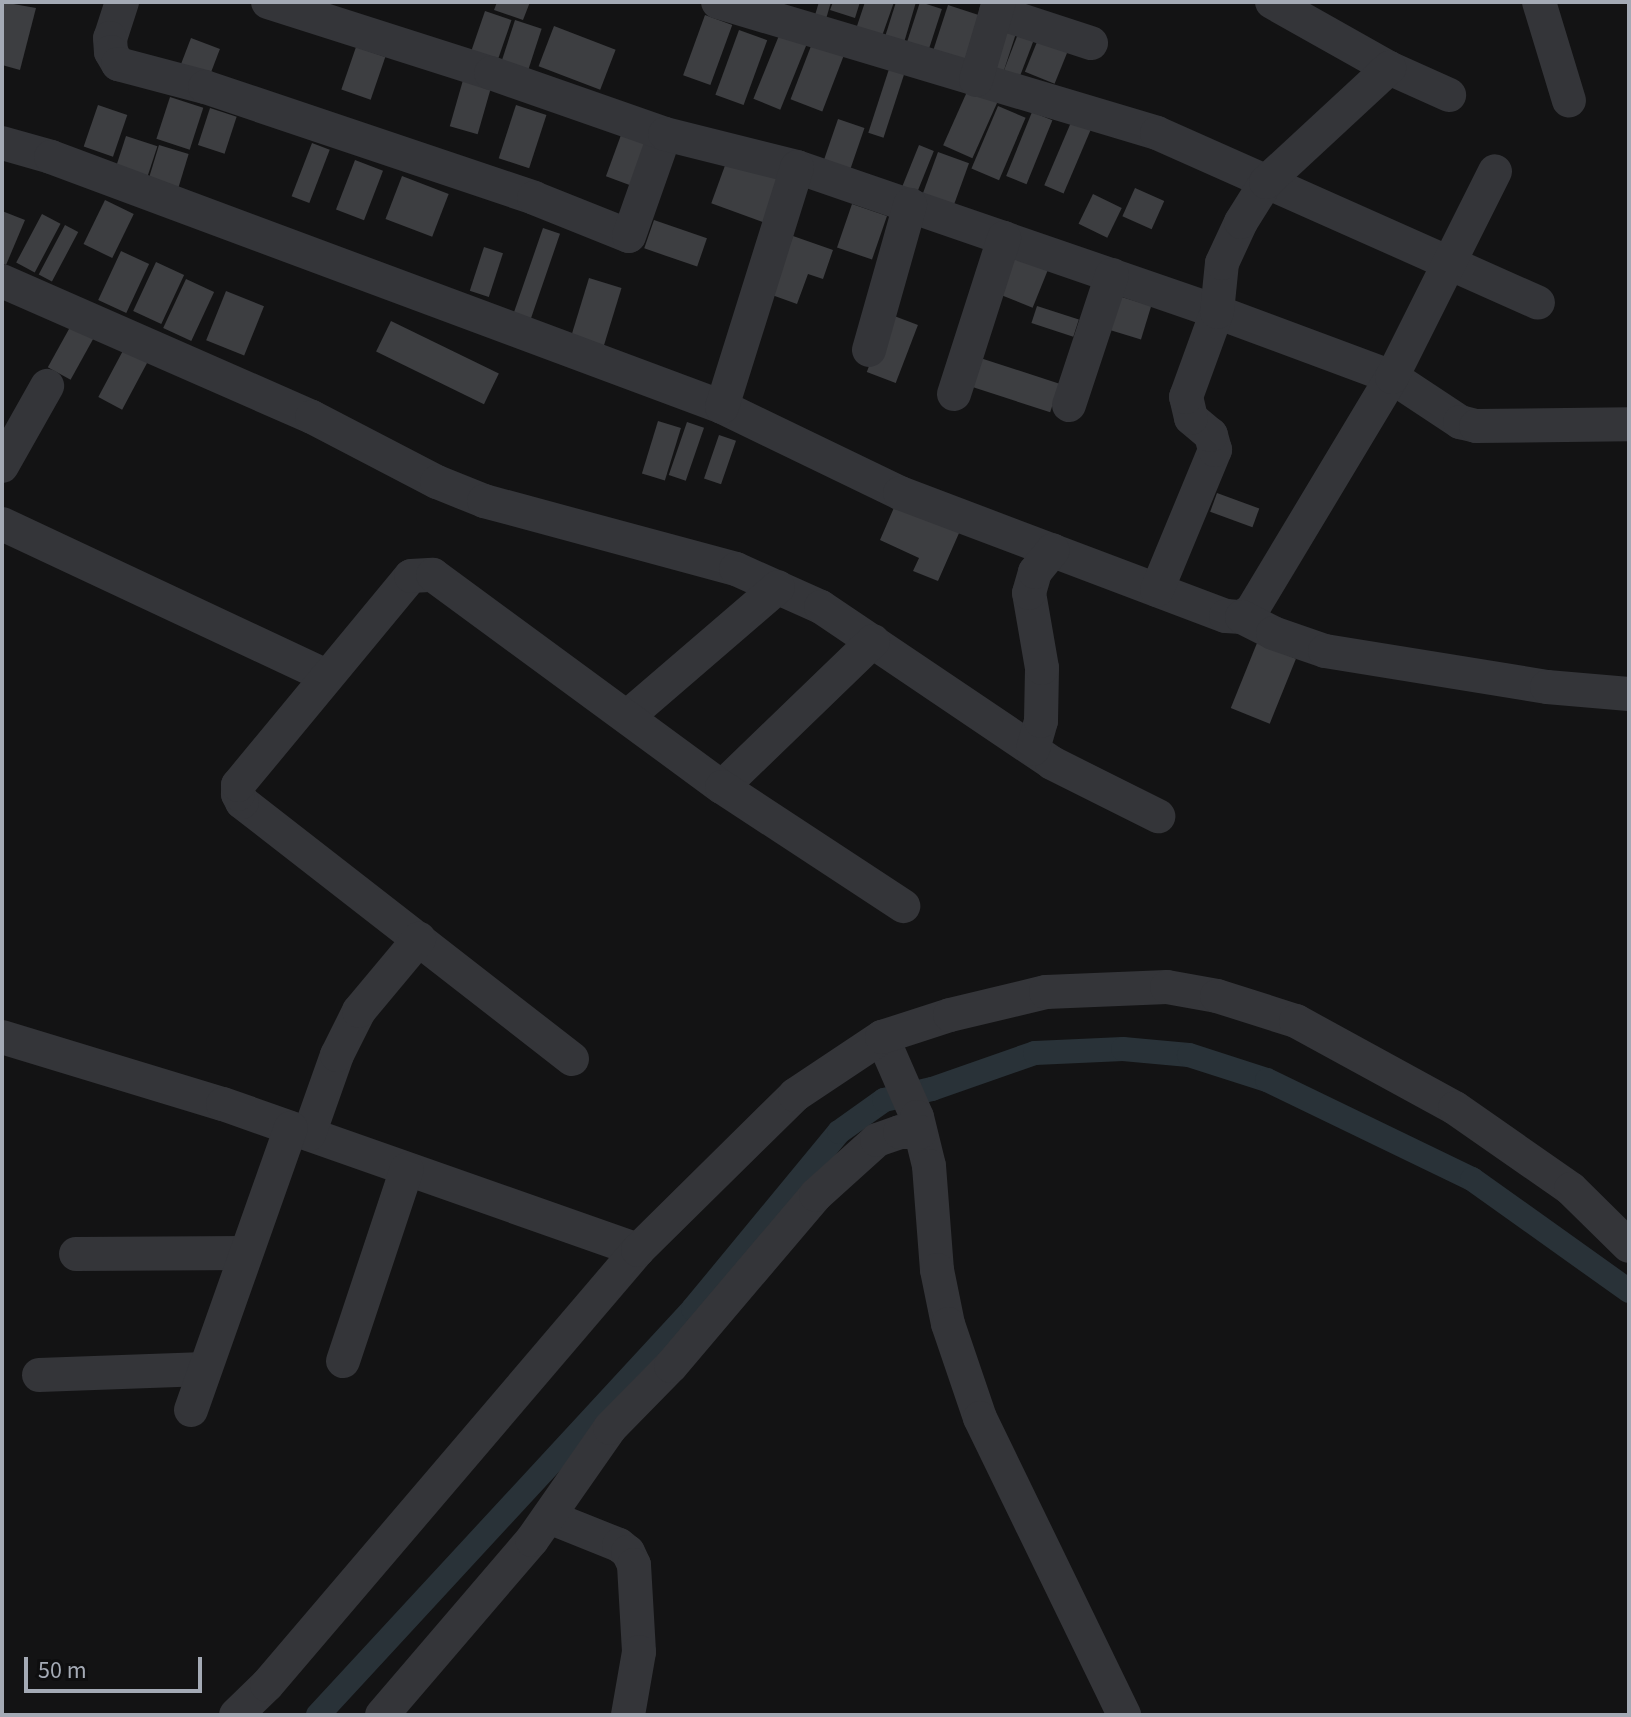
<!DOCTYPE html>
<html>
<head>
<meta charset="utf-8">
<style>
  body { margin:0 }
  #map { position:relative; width:1631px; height:1717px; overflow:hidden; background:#131314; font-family:"Source Sans 3",sans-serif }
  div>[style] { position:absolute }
  .canal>* { height:24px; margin:-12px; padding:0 12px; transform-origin:12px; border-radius:12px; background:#293238 }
  .building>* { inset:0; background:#3d3e41; transform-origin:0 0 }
  .minor>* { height:34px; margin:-17px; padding:0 17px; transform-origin:17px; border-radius:17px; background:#343539 }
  span { translate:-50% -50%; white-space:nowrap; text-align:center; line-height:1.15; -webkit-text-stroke:6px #0e0e0f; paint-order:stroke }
  .frame { position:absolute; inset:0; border:4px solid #a4aab5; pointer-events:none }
  .scale { position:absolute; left:24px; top:1657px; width:178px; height:36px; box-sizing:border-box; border:4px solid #a4aab5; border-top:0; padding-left:10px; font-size:24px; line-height:28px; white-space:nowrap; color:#a4aab5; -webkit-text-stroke:6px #0e0e0f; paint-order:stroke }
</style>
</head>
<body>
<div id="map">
  <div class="canal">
    <i style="left:318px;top:1715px;width:553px;rotate:-47.27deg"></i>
    <i style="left:693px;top:1309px;width:229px;rotate:-50.5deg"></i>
    <i style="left:839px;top:1132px;width:55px;rotate:-35.4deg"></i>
    <i style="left:884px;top:1100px;width:49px;rotate:-12.9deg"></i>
    <i style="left:932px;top:1089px;width:109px;rotate:-19.3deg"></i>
    <i style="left:1035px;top:1053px;width:88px;rotate:-2.6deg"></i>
    <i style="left:1123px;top:1049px;width:66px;rotate:5.2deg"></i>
    <i style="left:1189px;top:1055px;width:82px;rotate:17.8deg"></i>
    <i style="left:1267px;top:1080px;width:228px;rotate:25.8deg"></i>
    <i style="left:1472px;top:1179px;width:193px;rotate:35.5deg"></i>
  </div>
  <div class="building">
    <i style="clip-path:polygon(2px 2px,36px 8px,20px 70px,2px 65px)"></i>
    <i style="clip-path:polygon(497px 2px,530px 2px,523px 20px,494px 10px)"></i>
    <i style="clip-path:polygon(819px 2px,831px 2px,826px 19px,815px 15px)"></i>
    <i style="clip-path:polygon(833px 2px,860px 2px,855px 18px,830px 10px)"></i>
    <i style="clip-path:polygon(865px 2px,894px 2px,881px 39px,856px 29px)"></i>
    <i style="clip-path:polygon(896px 2px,916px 2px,903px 46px,884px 40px)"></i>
    <i style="left:920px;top:2px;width:23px;height:45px;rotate:18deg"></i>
    <i style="left:948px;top:5px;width:33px;height:49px;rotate:18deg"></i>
    <i style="left:485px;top:11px;width:28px;height:48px;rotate:19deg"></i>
    <i style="left:705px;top:15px;width:29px;height:64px;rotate:20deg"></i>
    <i style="left:515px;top:20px;width:28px;height:50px;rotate:18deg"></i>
    <i style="left:1006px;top:22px;width:13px;height:47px;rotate:18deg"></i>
    <i style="left:554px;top:26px;width:66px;height:43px;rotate:21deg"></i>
    <i style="left:1021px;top:26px;width:17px;height:50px;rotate:21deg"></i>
    <i style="left:739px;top:30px;width:30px;height:69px;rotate:20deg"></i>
    <i style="left:1041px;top:32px;width:32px;height:43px;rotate:22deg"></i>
    <i style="left:780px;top:33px;width:29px;height:71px;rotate:22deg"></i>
    <i style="left:816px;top:33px;width:34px;height:71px;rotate:21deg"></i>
    <i style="left:191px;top:38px;width:31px;height:35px;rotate:21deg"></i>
    <i style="left:356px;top:47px;width:31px;height:45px;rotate:19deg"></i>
    <i style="left:889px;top:69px;width:16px;height:67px;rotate:18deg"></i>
    <i style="left:463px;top:80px;width:29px;height:48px;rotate:16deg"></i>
    <i style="left:970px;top:85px;width:32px;height:66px;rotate:24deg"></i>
    <i style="left:170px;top:97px;width:35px;height:44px;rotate:18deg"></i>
    <i style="left:98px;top:105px;width:31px;height:44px;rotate:19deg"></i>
    <i style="left:516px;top:105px;width:32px;height:56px;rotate:18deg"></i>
    <i style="left:998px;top:106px;width:30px;height:68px;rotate:23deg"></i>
    <i style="left:210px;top:108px;width:28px;height:39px;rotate:18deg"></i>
    <i style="left:1032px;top:112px;width:22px;height:69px;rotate:22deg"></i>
    <i style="left:838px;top:119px;width:28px;height:43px;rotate:19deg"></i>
    <i style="left:1072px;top:120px;width:21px;height:71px;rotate:23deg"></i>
    <i style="left:621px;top:135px;width:33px;height:44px;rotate:20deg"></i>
    <i style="left:126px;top:136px;width:33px;height:38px;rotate:18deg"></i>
    <i style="left:312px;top:143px;width:19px;height:57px;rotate:21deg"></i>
    <i style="left:159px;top:145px;width:31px;height:37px;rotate:17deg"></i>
    <i style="left:919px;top:145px;width:16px;height:53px;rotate:22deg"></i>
    <i style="left:938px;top:152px;width:33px;height:48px;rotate:20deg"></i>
    <i style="left:355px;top:160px;width:30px;height:53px;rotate:21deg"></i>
    <i style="left:727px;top:160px;width:59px;height:46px;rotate:20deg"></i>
    <i style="left:402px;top:176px;width:50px;height:46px;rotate:21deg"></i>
    <i style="left:1135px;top:188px;width:32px;height:31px;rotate:24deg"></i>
    <i style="left:1093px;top:194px;width:32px;height:33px;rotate:26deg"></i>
    <i style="left:105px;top:200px;width:32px;height:49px;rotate:26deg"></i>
    <i style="left:852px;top:204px;width:37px;height:46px;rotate:19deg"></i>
    <i style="clip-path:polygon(2px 211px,25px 220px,6px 265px,2px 263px)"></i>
    <i style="left:42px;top:214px;width:21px;height:55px;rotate:28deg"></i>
    <i style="left:654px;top:220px;width:56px;height:30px;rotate:19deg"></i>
    <i style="left:65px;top:225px;width:15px;height:56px;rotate:28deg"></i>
    <i style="left:543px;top:228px;width:18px;height:100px;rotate:19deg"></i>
    <i style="clip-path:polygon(793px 236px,833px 250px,823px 279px,808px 274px,797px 304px,772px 295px)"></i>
    <i style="left:484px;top:247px;width:20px;height:46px;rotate:18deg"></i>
    <i style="left:1010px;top:249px;width:43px;height:46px;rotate:22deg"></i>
    <i style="left:121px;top:251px;width:31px;height:54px;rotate:25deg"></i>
    <i style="left:156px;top:262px;width:31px;height:54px;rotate:25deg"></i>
    <i style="left:589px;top:278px;width:34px;height:68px;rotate:17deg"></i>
    <i style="left:186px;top:279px;width:31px;height:54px;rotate:25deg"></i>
    <i style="left:226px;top:291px;width:41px;height:53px;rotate:22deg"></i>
    <i style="left:1112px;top:294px;width:41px;height:35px;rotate:17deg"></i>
    <i style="left:1037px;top:306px;width:44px;height:18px;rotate:18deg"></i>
    <i style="left:889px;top:314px;width:31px;height:62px;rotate:21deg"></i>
    <i style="left:74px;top:320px;width:26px;height:54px;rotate:29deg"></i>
    <i style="left:391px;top:321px;width:120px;height:34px;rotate:26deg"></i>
    <i style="left:126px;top:345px;width:27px;height:59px;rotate:28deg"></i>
    <i style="left:971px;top:355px;width:93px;height:30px;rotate:18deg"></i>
    <i style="left:658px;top:421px;width:24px;height:55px;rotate:17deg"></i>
    <i style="left:687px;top:422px;width:18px;height:56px;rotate:19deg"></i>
    <i style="left:719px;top:435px;width:18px;height:46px;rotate:19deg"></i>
    <i style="left:1217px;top:493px;width:45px;height:20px;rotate:20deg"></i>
    <i style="clip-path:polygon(899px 496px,963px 524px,938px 581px,913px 571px,919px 558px,880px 540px)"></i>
    <i style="left:1257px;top:643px;width:42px;height:70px;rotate:22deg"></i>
  </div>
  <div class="minor">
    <i style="left:122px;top:2px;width:38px;rotate:108deg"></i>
    <i style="left:110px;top:38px;width:14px;rotate:86deg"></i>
    <i style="left:111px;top:52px;width:14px;rotate:60deg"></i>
    <i style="left:118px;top:64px;width:90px;rotate:14.8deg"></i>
    <i style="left:205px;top:87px;width:347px;rotate:18.6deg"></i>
    <i style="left:534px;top:198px;width:102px;rotate:21.8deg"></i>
    <i style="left:629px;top:236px;width:108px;rotate:-70.6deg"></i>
    <i style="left:268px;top:2px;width:234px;rotate:17.7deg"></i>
    <i style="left:491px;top:73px;width:184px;rotate:19.3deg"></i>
    <i style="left:665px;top:134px;width:136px;rotate:14deg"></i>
    <i style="left:797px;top:167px;width:444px;rotate:19deg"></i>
    <i style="left:1217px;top:312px;width:187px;rotate:20.4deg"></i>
    <i style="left:1392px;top:377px;width:82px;rotate:33.5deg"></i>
    <i style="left:1460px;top:422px;width:16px;rotate:14deg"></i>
    <i style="left:1476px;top:426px;width:153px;rotate:-0.7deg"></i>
    <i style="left:718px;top:2px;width:458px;rotate:16.6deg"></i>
    <i style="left:1157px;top:133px;width:417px;rotate:24deg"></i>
    <i style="left:1272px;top:2px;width:134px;rotate:29.4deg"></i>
    <i style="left:1389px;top:68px;width:66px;rotate:24.2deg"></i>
    <i style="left:1539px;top:2px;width:103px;rotate:73.1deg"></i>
    <i style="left:996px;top:12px;width:100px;rotate:18.1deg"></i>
    <i style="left:976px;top:80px;width:81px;rotate:-73.6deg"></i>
    <i style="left:2px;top:143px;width:51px;rotate:15.9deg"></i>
    <i style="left:51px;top:157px;width:716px;rotate:20.43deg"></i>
    <i style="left:722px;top:407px;width:198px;rotate:25.8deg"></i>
    <i style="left:900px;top:493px;width:348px;rotate:20.7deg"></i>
    <i style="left:1226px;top:616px;width:16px;rotate:4deg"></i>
    <i style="left:1242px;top:617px;width:12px;rotate:-35deg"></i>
    <i style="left:1252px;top:610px;width:272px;rotate:-59deg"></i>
    <i style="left:1392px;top:377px;width:230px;rotate:-63.4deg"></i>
    <i style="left:2px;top:281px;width:339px;rotate:23.7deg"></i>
    <i style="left:312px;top:417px;width:141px;rotate:27.5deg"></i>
    <i style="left:437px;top:482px;width:51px;rotate:22deg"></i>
    <i style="left:484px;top:501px;width:261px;rotate:15.1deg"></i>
    <i style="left:736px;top:569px;width:93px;rotate:24.1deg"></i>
    <i style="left:821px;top:607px;width:279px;rotate:34deg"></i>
    <i style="left:1052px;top:763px;width:119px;rotate:26.6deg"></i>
    <i style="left:869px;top:350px;width:151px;rotate:-74.2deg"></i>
    <i style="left:954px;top:394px;width:164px;rotate:-72.2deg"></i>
    <i style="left:1069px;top:405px;width:137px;rotate:-71.7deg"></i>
    <i style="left:722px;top:407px;width:251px;rotate:-72.6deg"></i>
    <i style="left:2px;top:466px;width:92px;rotate:-60.6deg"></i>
    <i style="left:2px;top:524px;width:358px;rotate:25.1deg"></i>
    <i style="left:1157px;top:590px;width:152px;rotate:-67.5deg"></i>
    <i style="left:1215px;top:450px;width:16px;rotate:-105deg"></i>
    <i style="left:1211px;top:435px;width:26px;rotate:-140deg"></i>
    <i style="left:1191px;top:418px;width:22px;rotate:-103deg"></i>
    <i style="left:1186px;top:397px;width:90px;rotate:-70deg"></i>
    <i style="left:1217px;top:312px;width:49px;rotate:-84.2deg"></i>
    <i style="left:1222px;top:263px;width:45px;rotate:-65.1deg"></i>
    <i style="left:1241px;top:222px;width:47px;rotate:-58deg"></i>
    <i style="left:1266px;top:182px;width:168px;rotate:-42.8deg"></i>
    <i style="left:1242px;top:617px;width:35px;rotate:27deg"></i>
    <i style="left:1273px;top:633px;width:55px;rotate:19.1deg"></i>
    <i style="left:1325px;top:651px;width:225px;rotate:9.2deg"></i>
    <i style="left:1547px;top:687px;width:82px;rotate:4.9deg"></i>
    <i style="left:627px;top:717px;width:199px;rotate:-40.7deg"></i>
    <i style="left:1033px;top:749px;width:29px;rotate:-74deg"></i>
    <i style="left:1041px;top:721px;width:53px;rotate:-88.9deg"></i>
    <i style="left:1042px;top:668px;width:76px;rotate:-99.8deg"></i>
    <i style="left:1029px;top:593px;width:22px;rotate:-74deg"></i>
    <i style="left:1035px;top:572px;width:28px;rotate:-51deg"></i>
    <i style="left:722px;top:787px;width:210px;rotate:-44deg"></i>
    <i style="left:2px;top:1037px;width:231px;rotate:16.9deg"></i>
    <i style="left:223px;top:1104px;width:440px;rotate:19.4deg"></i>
    <i style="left:882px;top:1037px;width:87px;rotate:66.4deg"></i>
    <i style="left:917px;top:1117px;width:50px;rotate:76.2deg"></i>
    <i style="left:929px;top:1166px;width:104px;rotate:85.6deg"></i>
    <i style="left:937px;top:1270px;width:55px;rotate:78.5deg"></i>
    <i style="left:948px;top:1324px;width:99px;rotate:71.2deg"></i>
    <i style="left:980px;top:1418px;width:330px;rotate:64.1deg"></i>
    <i style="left:572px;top:1059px;width:418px;rotate:-142.1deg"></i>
    <i style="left:242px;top:802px;width:9px;rotate:-117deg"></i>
    <i style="left:238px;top:794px;width:9px;rotate:-90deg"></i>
    <i style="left:238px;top:785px;width:271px;rotate:-50.4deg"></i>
    <i style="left:411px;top:576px;width:22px;rotate:-3deg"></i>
    <i style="left:433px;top:575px;width:358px;rotate:36.3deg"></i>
    <i style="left:722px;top:787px;width:217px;rotate:33.3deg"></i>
    <i style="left:309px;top:1134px;width:84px;rotate:-70.5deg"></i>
    <i style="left:337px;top:1055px;width:49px;rotate:-63.4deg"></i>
    <i style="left:359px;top:1011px;width:94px;rotate:-50.2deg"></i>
    <i style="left:76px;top:1254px;width:170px;rotate:-0.3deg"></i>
    <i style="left:343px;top:1361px;width:202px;rotate:-71.6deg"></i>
    <i style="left:39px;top:1375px;width:166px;rotate:-2.1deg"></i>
    <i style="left:191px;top:1410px;width:299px;rotate:-70.5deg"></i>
    <i style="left:549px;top:1517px;width:75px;rotate:21.8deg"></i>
    <i style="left:619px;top:1545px;width:11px;rotate:38deg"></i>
    <i style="left:628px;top:1552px;width:14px;rotate:65deg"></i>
    <i style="left:634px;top:1565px;width:87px;rotate:86.7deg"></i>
    <i style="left:639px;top:1652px;width:64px;rotate:99.9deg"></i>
    <i style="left:236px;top:1715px;width:43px;rotate:-44.1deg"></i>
    <i style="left:267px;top:1685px;width:572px;rotate:-49.54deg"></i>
    <i style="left:638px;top:1250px;width:221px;rotate:-44.6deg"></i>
    <i style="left:795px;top:1095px;width:105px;rotate:-33.7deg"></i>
    <i style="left:882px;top:1037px;width:71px;rotate:-17.9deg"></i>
    <i style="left:950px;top:1015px;width:99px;rotate:-13.5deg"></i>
    <i style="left:1046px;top:992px;width:121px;rotate:-2.4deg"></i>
    <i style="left:1167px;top:987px;width:51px;rotate:10.2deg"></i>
    <i style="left:1217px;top:996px;width:83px;rotate:17.6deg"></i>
    <i style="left:1296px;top:1021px;width:181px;rotate:28.7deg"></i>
    <i style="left:1455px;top:1108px;width:141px;rotate:34.9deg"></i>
    <i style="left:1571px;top:1189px;width:81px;rotate:44.5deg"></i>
    <i style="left:382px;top:1715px;width:230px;rotate:-49.4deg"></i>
    <i style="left:532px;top:1540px;width:136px;rotate:-55.1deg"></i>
    <i style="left:610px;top:1428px;width:87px;rotate:-45.5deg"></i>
    <i style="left:671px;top:1366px;width:224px;rotate:-49.7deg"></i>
    <i style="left:816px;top:1195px;width:82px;rotate:-42deg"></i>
    <i style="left:877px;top:1140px;width:24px;rotate:-19deg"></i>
    <i style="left:900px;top:1132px;width:20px"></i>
  </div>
  <div class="frame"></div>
  <div class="scale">50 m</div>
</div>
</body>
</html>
